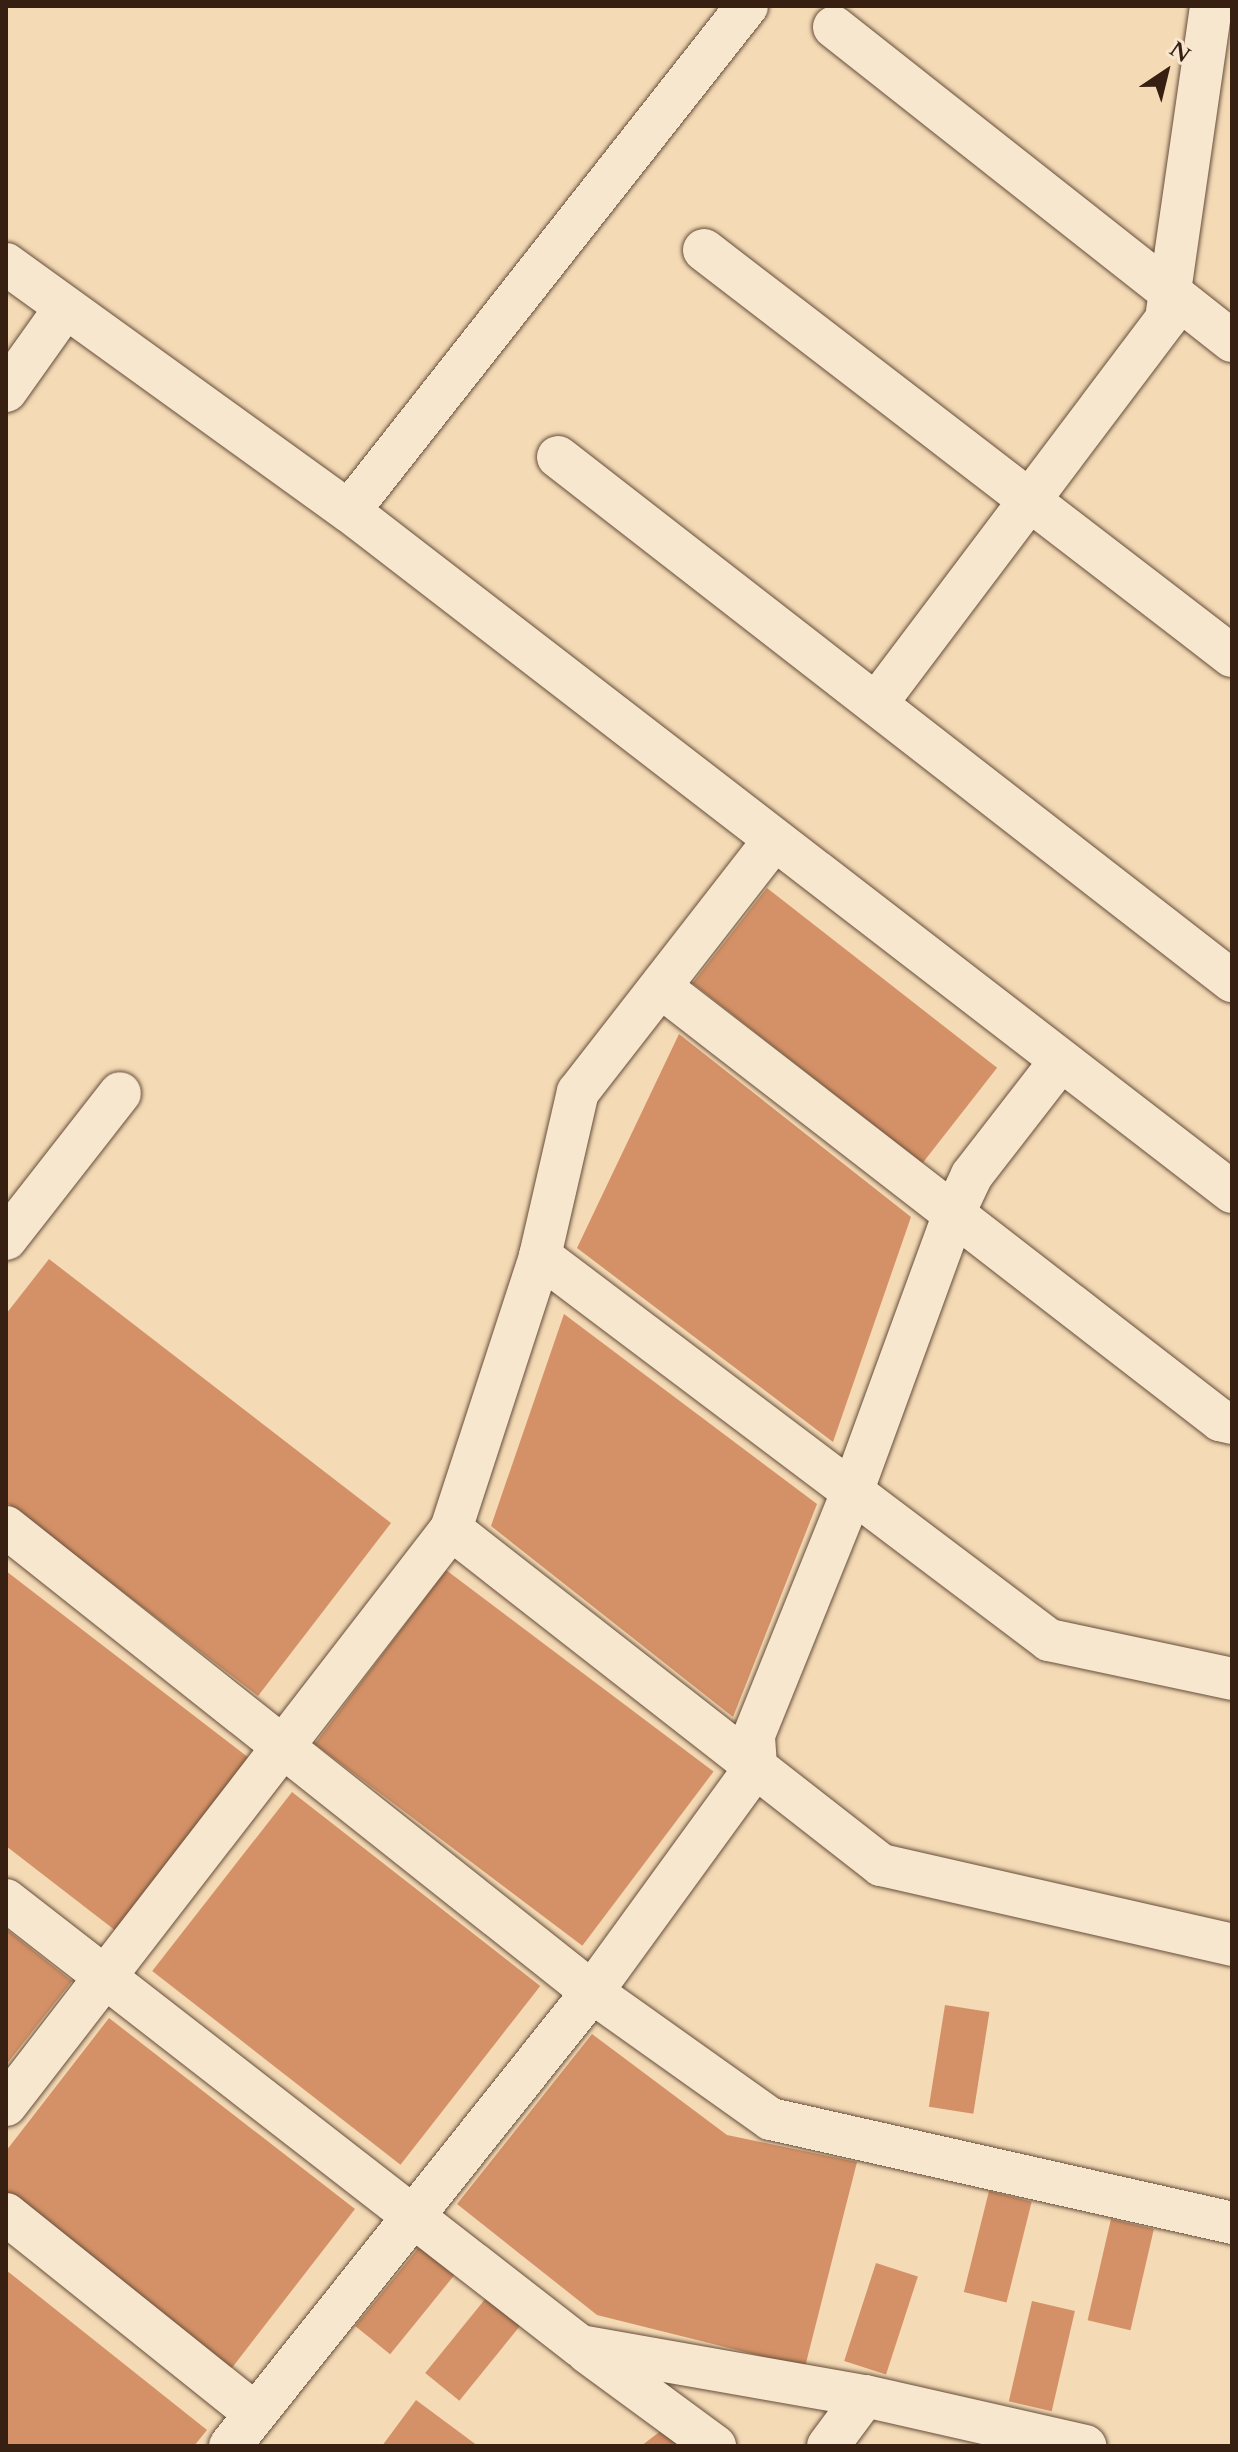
<!DOCTYPE html>
<html>
<head>
<meta charset="utf-8">
<style>
  body { margin:0 }
  #map { position:relative; width:1238px; height:2452px; overflow:hidden; background:#f4dab5; font-family:Cardo,serif }
  div>[style] { position:absolute }
  .building>* { inset:0; background:#d49167; transform-origin:0 0 }
  .roads { filter:drop-shadow(0 0 2px #664e3b) drop-shadow(0 0 2px #664e3b) }
  .street>* { height:42px; margin:-21px; padding:0 21px; transform-origin:21px; border-radius:21px; background:#f8e7cf }
  span { translate:-50% -50%; white-space:nowrap; text-align:center; line-height:1.15; -webkit-text-stroke:6px #f8e7cf; paint-order:stroke }
  .frame { position:absolute; inset:0; border:8px solid #372012; pointer-events:none }
  .north { position:absolute; left:1126px; top:32px; width:80px; height:80px; -webkit-text-stroke:6px #f8e7cf; paint-order:stroke; rotate:35deg; font-size:22px; font-weight:700; line-height:32px; text-align:center; color:#372012 }
  .north::after { content:''; display:block; margin:auto; width:28px; height:36px; background:#372012; clip-path:polygon(50% 0,100% 100%,50% 72%,0 100%) }
</style>
</head>
<body>
<div id="map">
  <div class="building">
    <i style="left:767px;top:888px;width:292px;height:121px;rotate:38deg"></i>
    <i style="clip-path:polygon(679px 1034px,911px 1217px,833px 1442px,577px 1248px)"></i>
    <i style="clip-path:polygon(49px 1259px,391px 1523px,258px 1696px,6px 1502px,6px 1314px)"></i>
    <i style="clip-path:polygon(564px 1314px,817px 1504px,733px 1717px,491px 1526px)"></i>
    <i style="left:446px;top:1570px;width:335px;height:218px;rotate:37deg"></i>
    <i style="clip-path:polygon(6px 1571px,249px 1758px,116px 1931px,6px 1846px)"></i>
    <i style="left:292px;top:1792px;width:315px;height:227px;rotate:38deg"></i>
    <i style="clip-path:polygon(6px 1929px,72px 1981px,6px 2065px)"></i>
    <i style="left:945px;top:2005px;width:45px;height:103px;rotate:9deg"></i>
    <i style="clip-path:polygon(109px 2018px,355px 2209px,231px 2369px,6px 2196px,6px 2151px)"></i>
    <i style="clip-path:polygon(592px 2034px,727px 2135px,857px 2162px,805px 2367px,597px 2315px,457px 2204px)"></i>
    <i style="left:989px;top:2191px;width:44px;height:104px;rotate:14deg"></i>
    <i style="left:1111px;top:2219px;width:44px;height:104px;rotate:13deg"></i>
    <i style="left:420px;top:2246px;width:45px;height:103px;rotate:39deg"></i>
    <i style="left:876px;top:2263px;width:44px;height:103px;rotate:18deg"></i>
    <i style="clip-path:polygon(6px 2270px,207px 2430px,194px 2446px,6px 2446px)"></i>
    <i style="left:490px;top:2293px;width:44px;height:103px;rotate:39deg"></i>
    <i style="left:1032px;top:2301px;width:44px;height:103px;rotate:13deg"></i>
    <i style="clip-path:polygon(416px 2400px,478px 2446px,382px 2446px)"></i>
    <i style="clip-path:polygon(662px 2430px,681px 2446px,641px 2446px)"></i>
  </div>
  <div class="roads">
    <div class="street">
      <i style="left:834px;top:27px;width:507px;rotate:38.27deg"></i>
      <i style="left:704px;top:250px;width:666px;rotate:37.56deg"></i>
      <i style="left:6px;top:264px;width:423px;rotate:35.8deg"></i>
      <i style="left:349px;top:511px;width:1115px;rotate:37.64deg"></i>
      <i style="left:6px;top:391px;width:102px;rotate:-54.6deg"></i>
      <i style="left:558px;top:457px;width:854px;rotate:37.86deg"></i>
      <i style="left:349px;top:511px;width:643px;rotate:-51.76deg"></i>
      <i style="left:876px;top:704px;width:482px;rotate:-53deg"></i>
      <i style="left:1166px;top:319px;width:316px;rotate:-81.8deg"></i>
      <i style="left:662px;top:988px;width:706px;rotate:37.75deg"></i>
      <i style="left:1220px;top:1420px;width:12px;rotate:14deg"></i>
      <i style="left:6px;top:1239px;width:185px;rotate:-52deg"></i>
      <i style="left:540px;top:1256px;width:638px;rotate:37.03deg"></i>
      <i style="left:1049px;top:1640px;width:187px;rotate:12deg"></i>
      <i style="left:6px;top:1527px;width:748px;rotate:38.43deg"></i>
      <i style="left:592px;top:1992px;width:219px;rotate:35.4deg"></i>
      <i style="left:771px;top:2119px;width:473px;rotate:12.7deg"></i>
      <i style="left:451px;top:1529px;width:546px;rotate:38deg"></i>
      <i style="left:881px;top:1865px;width:360px;rotate:12.8deg"></i>
      <i style="left:6px;top:1900px;width:727px;rotate:37.85deg"></i>
      <i style="left:580px;top:2346px;width:289px;rotate:10deg"></i>
      <i style="left:865px;top:2396px;width:226px;rotate:12.8deg"></i>
      <i style="left:6px;top:2105px;width:728px;rotate:-52.31deg"></i>
      <i style="left:451px;top:1529px;width:287px;rotate:-71.9deg"></i>
      <i style="left:540px;top:1256px;width:168px;rotate:-77deg"></i>
      <i style="left:578px;top:1092px;width:319px;rotate:-52.1deg"></i>
      <i style="left:6px;top:2214px;width:317px;rotate:38.7deg"></i>
      <i style="left:587px;top:2352px;width:159px;rotate:36.3deg"></i>
      <i style="left:230px;top:2446px;width:581px;rotate:-51.43deg"></i>
      <i style="left:592px;top:1992px;width:279px;rotate:-54deg"></i>
      <i style="left:756px;top:1766px;width:31px;rotate:-94deg"></i>
      <i style="left:754px;top:1735px;width:259px;rotate:-68deg"></i>
      <i style="left:851px;top:1495px;width:300px;rotate:-69.9deg"></i>
      <i style="left:954px;top:1213px;width:42px;rotate:-64.7deg"></i>
      <i style="left:972px;top:1175px;width:142px;rotate:-52.2deg"></i>
      <i style="left:828px;top:2446px;width:62px;rotate:-53.5deg"></i>
    </div>
  </div>
  <div class="frame"></div>
  <div class="north">N</div>
</div>
</body>
</html>
